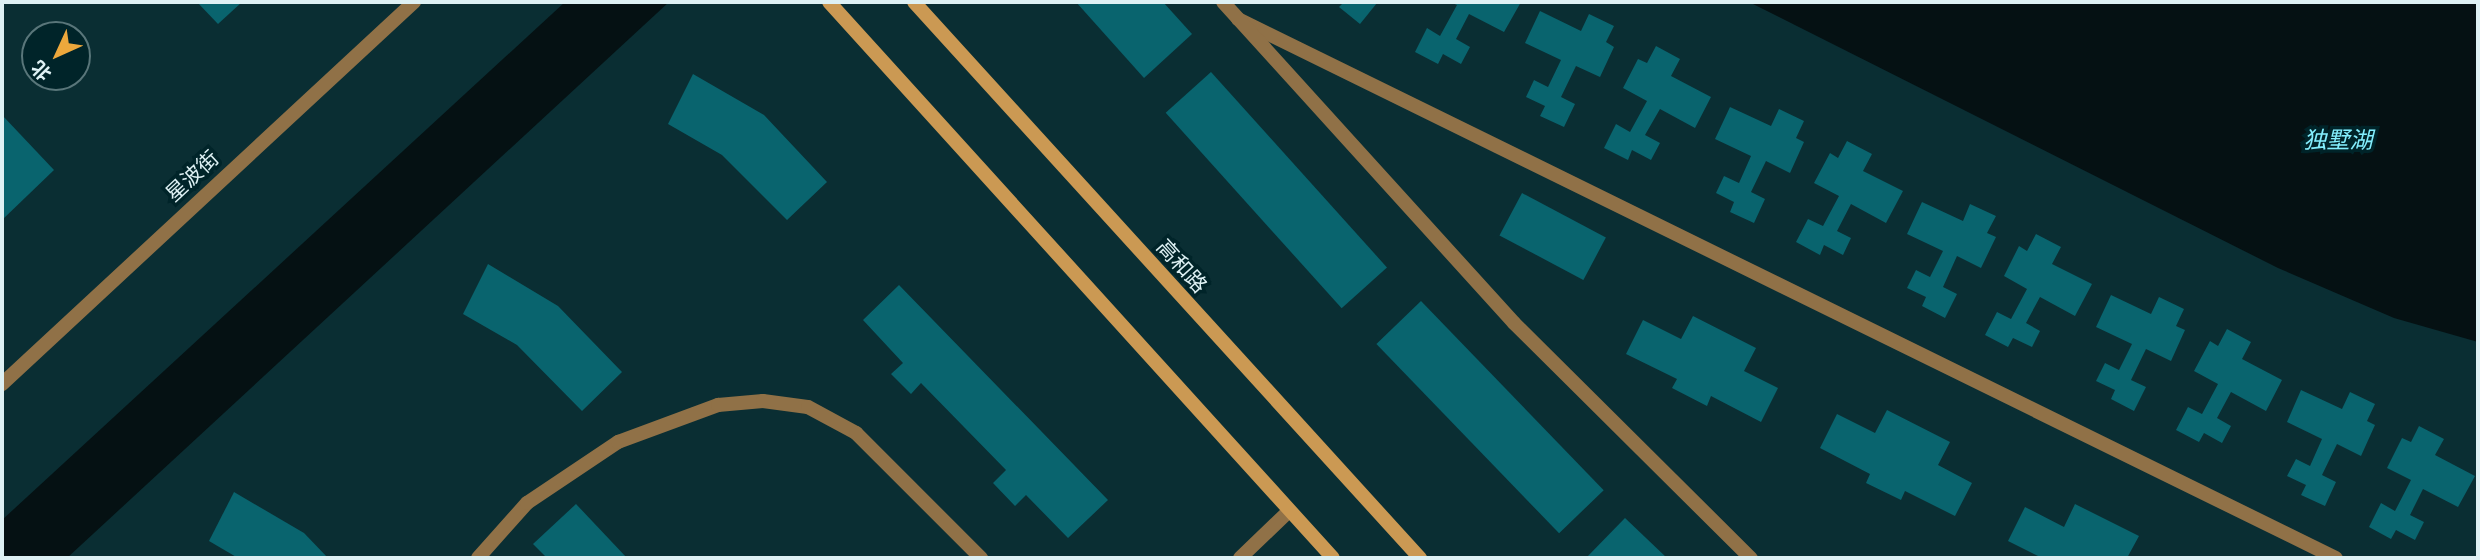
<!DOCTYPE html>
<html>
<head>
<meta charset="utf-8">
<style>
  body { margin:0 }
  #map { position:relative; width:2480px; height:560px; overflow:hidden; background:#0a2e33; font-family:"Sofia Sans Condensed","Noto Sans SC",sans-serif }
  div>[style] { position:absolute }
  .water>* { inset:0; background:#051113 }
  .building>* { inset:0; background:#09646e; transform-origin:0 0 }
  .service>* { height:14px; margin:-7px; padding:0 7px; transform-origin:7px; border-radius:7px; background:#907147 }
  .minor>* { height:14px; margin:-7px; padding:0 7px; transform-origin:7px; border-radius:7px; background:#907147 }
  .tertiary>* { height:14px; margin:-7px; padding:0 7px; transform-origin:7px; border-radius:7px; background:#907147 }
  .secondary>* { height:14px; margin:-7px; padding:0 7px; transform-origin:7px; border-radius:7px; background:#cb9953 }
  span { translate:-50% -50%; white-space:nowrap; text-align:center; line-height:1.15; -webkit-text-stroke:7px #002429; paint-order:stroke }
  .street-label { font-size:21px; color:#def1f4 }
  .water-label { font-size:23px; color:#83eefd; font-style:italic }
  .frame { position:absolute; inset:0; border:4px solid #def1f4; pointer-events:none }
  .north { position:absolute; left:21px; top:21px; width:70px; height:70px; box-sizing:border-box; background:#002429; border:2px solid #59767a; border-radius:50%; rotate:225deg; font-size:19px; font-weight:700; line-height:28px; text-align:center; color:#def1f4 }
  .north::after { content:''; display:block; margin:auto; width:24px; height:32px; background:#eda83c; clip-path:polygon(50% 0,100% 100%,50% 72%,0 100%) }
</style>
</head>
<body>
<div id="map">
  <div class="water">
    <i style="clip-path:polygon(565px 2px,669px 2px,67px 558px,2px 558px,2px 520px)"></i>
    <i style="clip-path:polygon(1749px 2px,2478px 2px,2478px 342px,2394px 318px,2278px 268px)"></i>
  </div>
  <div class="building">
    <i style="clip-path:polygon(197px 2px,242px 2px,218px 24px)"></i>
    <i style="clip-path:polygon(1076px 2px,1163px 2px,1192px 34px,1144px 78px)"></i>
    <i style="clip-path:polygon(1344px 2px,1375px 2px,1377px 3px,1360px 24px,1339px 7px)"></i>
    <i style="clip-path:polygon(1450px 2px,1521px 2px,1504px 32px,1469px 14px,1456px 39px,1470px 47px,1461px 64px,1443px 54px,1438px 64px,1415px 52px,1427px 28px,1440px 36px,1457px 5px)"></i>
    <i style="clip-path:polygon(1540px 11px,1581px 31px,1589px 14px,1614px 26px,1606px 42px,1614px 47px,1600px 77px,1576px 66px,1561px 97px,1575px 104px,1564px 127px,1540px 116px,1545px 106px,1526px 97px,1534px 80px,1548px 87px,1561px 60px,1525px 43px)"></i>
    <i style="clip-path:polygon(1656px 46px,1680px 59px,1671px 76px,1711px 97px,1695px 128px,1660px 109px,1645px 135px,1660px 143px,1651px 160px,1632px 150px,1628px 160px,1604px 148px,1616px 124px,1630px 132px,1647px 101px,1623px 88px,1638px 59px,1647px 63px)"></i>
    <i style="left:1211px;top:72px;width:263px;height:61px;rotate:48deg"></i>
    <i style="clip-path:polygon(693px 74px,764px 115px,827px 182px,787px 220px,722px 155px,668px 124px)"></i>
    <i style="clip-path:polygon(1730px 107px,1771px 126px,1779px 109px,1804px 121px,1796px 138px,1804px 142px,1790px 173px,1766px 161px,1751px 192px,1765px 199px,1754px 223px,1730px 212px,1734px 202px,1716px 193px,1724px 176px,1739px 183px,1751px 156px,1715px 139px)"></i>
    <i style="clip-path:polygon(2px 115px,54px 170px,2px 220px)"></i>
    <i style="clip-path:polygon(1847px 141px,1872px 154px,1863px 171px,1903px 191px,1886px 223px,1851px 204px,1837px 231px,1851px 238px,1843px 255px,1824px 245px,1820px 255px,1796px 242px,1808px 219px,1823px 226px,1839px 196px,1814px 183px,1830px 153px,1838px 158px)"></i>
    <i style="left:1522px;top:193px;width:95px;height:48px;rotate:28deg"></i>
    <i style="clip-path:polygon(1922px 202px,1963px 221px,1970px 204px,1996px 216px,1987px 233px,1996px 237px,1981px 268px,1957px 256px,1943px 287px,1957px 294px,1945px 318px,1922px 306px,1926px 297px,1907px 288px,1916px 270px,1930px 277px,1943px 251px,1907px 234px)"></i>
    <i style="clip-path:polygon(2036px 234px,2061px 247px,2052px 264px,2092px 284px,2075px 316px,2040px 297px,2026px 323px,2040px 331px,2032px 347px,2013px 338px,2008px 347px,1985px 335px,1997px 312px,2011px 319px,2027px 289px,2004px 276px,2019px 246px,2027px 251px)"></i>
    <i style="clip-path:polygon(488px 264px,558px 306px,622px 372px,582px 411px,517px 345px,463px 314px)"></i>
    <i style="clip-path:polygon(899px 285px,1108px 500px,1068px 538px,1026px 495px,1015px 506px,993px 483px,1006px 470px,921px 383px,911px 394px,891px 374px,903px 363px,863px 320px)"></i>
    <i style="clip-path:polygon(2111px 295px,2151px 314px,2159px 297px,2184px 309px,2176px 326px,2185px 330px,2171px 361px,2146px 349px,2131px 380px,2146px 387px,2134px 411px,2111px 399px,2115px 390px,2096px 381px,2105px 363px,2119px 370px,2132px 344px,2096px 327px)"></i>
    <i style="left:1421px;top:301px;width:263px;height:62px;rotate:46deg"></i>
    <i style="clip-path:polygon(1693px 316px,1756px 348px,1744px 371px,1778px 388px,1761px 422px,1711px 396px,1707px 406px,1672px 388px,1677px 379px,1626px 354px,1643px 320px,1681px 339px)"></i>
    <i style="clip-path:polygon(2227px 329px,2251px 342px,2242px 359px,2282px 380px,2266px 411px,2231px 392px,2217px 418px,2231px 426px,2222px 443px,2204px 433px,2199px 442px,2176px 430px,2188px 407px,2202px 414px,2218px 384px,2194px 371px,2210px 341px,2218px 346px)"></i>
    <i style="clip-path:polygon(2301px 390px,2342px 409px,2350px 392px,2375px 404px,2367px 421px,2375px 425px,2361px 456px,2337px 444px,2322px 475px,2336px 482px,2325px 506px,2301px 495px,2306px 485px,2287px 476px,2296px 459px,2310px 466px,2322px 439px,2287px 422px)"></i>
    <i style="clip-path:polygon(1887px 410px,1950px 442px,1938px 465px,1972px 483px,1955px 516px,1905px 491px,1901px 500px,1866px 483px,1870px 474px,1820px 448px,1837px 414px,1875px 433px)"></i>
    <i style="clip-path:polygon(2419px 426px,2444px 439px,2435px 455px,2475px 476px,2458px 507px,2423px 489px,2410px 515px,2424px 522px,2415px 540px,2396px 530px,2391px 539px,2369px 527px,2381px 503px,2395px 511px,2411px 480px,2387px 468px,2402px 438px,2411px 442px)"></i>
    <i style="clip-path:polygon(234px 492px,304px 533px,328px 558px,238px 558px,209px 541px)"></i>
    <i style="clip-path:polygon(576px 504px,627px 558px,547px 558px,533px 544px)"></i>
    <i style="clip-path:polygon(2075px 504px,2139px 536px,2127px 558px,2042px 558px,2008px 541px,2025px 507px,2064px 527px)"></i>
    <i style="clip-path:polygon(1625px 518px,1667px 558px,1586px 558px)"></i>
  </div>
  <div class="service">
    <i style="left:1238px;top:19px;width:1223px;rotate:26.15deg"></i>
  </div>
  <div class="minor">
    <i style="left:1223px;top:2px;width:433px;rotate:47.8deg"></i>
    <i style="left:1514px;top:323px;width:334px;rotate:44.8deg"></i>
    <i style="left:478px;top:558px;width:74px;rotate:-48.3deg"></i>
    <i style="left:527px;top:503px;width:110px;rotate:-33.8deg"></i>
    <i style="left:618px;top:442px;width:107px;rotate:-20.3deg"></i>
    <i style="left:718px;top:405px;width:45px;rotate:-5.1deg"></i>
    <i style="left:763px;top:401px;width:45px;rotate:7.6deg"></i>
    <i style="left:808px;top:407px;width:55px;rotate:28.4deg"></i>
    <i style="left:856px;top:433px;width:177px;rotate:45deg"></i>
    <i style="left:1240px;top:558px;width:68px;rotate:-43.8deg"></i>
  </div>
  <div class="tertiary">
    <i style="left:2px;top:384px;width:562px;rotate:-42.84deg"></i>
  </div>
  <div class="secondary">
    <i style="left:829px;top:2px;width:750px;rotate:47.81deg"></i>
    <i style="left:914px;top:2px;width:752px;rotate:47.7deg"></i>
  </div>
  <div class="street-label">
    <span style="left:193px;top:177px;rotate:-43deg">星波街</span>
    <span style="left:1181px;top:267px;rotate:48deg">高和路</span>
  </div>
  <div class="water-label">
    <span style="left:2338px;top:141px">独墅湖</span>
  </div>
  <div class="frame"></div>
  <div class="north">北</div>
</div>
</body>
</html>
